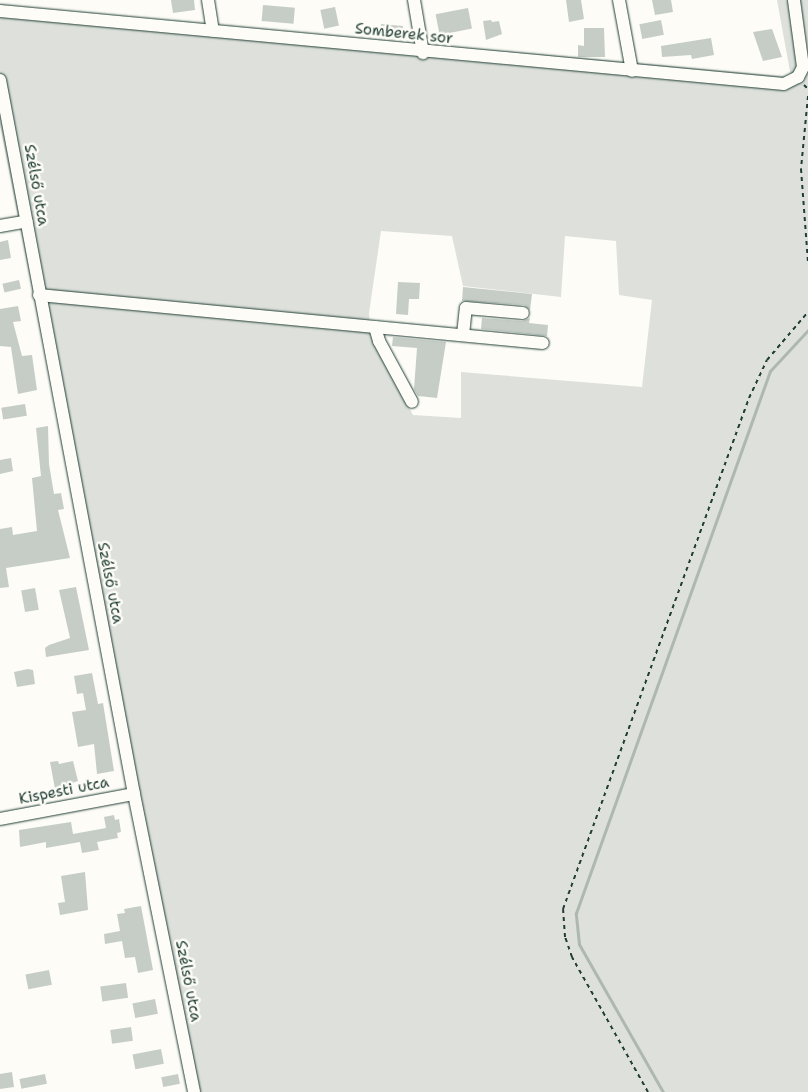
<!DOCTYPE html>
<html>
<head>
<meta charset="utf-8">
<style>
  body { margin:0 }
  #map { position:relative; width:808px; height:1092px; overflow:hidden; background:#fdfcf7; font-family:"Shantell Sans",sans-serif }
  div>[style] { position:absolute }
  .green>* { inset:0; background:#dde0db }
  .stream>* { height:3px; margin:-1.5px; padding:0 1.5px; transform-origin:1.5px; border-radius:1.5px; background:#aeb8b1 }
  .building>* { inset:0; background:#c6cdc7; transform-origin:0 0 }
  .path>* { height:2px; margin-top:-1px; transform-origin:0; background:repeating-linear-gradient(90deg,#1f3d34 0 4px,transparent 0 8px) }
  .roads { filter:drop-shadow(0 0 1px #1f3d34) drop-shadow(0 0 1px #1f3d34) }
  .minor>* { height:12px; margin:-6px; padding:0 6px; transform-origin:6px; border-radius:6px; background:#fdfcf7 }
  span { translate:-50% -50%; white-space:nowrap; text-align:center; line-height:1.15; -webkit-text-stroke:5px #fdfcf7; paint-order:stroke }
  .street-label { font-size:15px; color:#1f3d34 }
</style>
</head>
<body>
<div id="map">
  <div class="green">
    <i style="clip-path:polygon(evenodd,777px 0,808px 0,808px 1092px,190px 1092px,0 125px,0 6px,791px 77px,777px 0,381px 231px,452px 236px,463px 286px,561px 297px,565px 236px,616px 241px,619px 295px,652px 300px,642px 387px,461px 372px,461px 418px,413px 415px,371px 337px,369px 313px,381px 231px)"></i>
  </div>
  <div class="stream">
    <i style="left:663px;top:1092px;width:170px;rotate:-119.6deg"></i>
    <i style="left:579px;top:944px;width:31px;rotate:-96deg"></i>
    <i style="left:576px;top:913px;width:576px;rotate:-70.31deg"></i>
    <i style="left:770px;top:371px;width:56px;rotate:-47.2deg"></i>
  </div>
  <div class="building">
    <i style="clip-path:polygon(171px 0,194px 0,195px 10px,173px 13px)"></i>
    <i style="clip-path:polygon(566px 0,581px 0,584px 19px,569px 22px)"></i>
    <i style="clip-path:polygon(652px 0,671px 0,673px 12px,655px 15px)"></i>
    <i style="left:263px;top:5px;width:32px;height:16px;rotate:5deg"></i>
    <i style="left:335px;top:7px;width:19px;height:15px;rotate:78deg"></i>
    <i style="left:468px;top:8px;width:21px;height:33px;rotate:79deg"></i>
    <i style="clip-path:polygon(491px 20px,492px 22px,499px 21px,502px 34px,486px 40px,483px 21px)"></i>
    <i style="left:661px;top:20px;width:15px;height:22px;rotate:79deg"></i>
    <i style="left:381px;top:24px;width:22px;height:13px;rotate:5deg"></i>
    <i style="clip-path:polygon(584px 28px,604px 28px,605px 57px,578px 57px,578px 45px,584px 46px)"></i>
    <i style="clip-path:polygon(772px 29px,782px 57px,763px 61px,753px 32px)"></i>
    <i style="clip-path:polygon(711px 38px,714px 55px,692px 59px,691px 55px,662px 57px,661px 46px)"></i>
    <i style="clip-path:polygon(8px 240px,11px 258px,0 260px,0 242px)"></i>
    <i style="left:19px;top:280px;width:9px;height:17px;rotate:77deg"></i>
    <i style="clip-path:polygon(398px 282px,420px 283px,419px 299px,409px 299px,408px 315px,396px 314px)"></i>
    <i style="clip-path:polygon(463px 287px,532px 294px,530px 310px,524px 305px,462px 301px)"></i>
    <i style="clip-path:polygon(18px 306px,21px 321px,13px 322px,22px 356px,32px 355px,37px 390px,18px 394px,11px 347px,0 346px,0 309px)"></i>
    <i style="clip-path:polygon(482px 318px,522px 321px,530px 318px,529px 323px,548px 325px,547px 336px,481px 329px)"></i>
    <i style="clip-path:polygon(393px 337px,446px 342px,437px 398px,418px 396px,414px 389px,417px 348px,392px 346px)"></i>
    <i style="left:25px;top:404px;width:12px;height:24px;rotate:81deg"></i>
    <i style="clip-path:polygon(48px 426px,49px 464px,54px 494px,61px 493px,64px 509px,58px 510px,70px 558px,6px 568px,9px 587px,0 588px,0 529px,12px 527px,13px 535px,37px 531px,32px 478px,41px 476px,36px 428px)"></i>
    <i style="clip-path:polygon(11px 458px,13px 471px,0 474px,0 460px)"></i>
    <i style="clip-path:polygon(76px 587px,89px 650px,46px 657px,45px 648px,49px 645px,70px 638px,59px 590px)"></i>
    <i style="left:35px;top:588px;width:22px;height:14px;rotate:80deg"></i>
    <i style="clip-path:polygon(28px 669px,33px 670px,35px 684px,17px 687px,14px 672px)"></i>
    <i style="clip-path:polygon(92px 673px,98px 704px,103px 703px,114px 771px,97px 774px,94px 744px,78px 747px,72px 712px,86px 710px,83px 693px,77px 694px,74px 676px)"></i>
    <i style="clip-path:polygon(58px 761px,59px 764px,73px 761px,78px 781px,55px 789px,50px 762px)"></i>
    <i style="clip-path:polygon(114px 815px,115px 820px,119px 819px,121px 832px,117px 833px,118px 838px,97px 842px,99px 850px,82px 853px,80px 842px,46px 848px,46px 842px,20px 847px,19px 830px,71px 822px,73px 834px,106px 828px,104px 817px)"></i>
    <i style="clip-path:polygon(85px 872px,88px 910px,60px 915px,58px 903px,65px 902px,61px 876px)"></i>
    <i style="clip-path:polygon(141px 906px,153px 970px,138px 973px,135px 957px,125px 958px,122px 941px,105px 944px,104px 934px,120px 931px,117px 914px,125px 913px,124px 909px)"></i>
    <i style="left:49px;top:970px;width:15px;height:24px;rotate:79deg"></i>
    <i style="left:126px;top:983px;width:15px;height:26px;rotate:82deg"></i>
    <i style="left:155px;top:999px;width:15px;height:23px;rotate:79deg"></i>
    <i style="left:131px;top:1027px;width:14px;height:21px;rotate:82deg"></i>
    <i style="left:161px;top:1049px;width:15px;height:29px;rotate:79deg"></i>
    <i style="clip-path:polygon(12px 1072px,14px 1087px,0 1089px,0 1074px)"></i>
    <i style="left:45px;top:1074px;width:10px;height:26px;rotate:79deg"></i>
    <i style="left:178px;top:1074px;width:10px;height:17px;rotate:79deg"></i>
  </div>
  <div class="path">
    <i style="left:804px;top:85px;width:6px;rotate:45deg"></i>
    <i style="left:808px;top:96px;width:73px;rotate:95.5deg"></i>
    <i style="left:801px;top:169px;width:94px;rotate:85.7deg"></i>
    <i style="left:648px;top:1092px;width:155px;rotate:-119.4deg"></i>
    <i style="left:572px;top:957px;width:21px;rotate:-109deg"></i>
    <i style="left:565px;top:937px;width:28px;rotate:-94deg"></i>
    <i style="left:563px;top:909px;width:544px;rotate:-70deg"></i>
    <i style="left:749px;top:398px;width:42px;rotate:-64.7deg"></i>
    <i style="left:767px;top:360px;width:63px;rotate:-49.5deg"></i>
  </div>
  <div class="roads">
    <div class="minor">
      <i style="left:208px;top:0;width:31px;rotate:81deg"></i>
      <i style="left:414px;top:0;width:54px;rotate:80.4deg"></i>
      <i style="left:619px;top:0;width:72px;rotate:79.6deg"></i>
      <i style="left:0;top:11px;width:787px;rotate:5.32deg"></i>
      <i style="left:784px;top:84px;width:16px;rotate:-27deg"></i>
      <i style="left:798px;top:77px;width:11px;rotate:-63deg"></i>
      <i style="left:803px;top:67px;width:68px;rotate:-97.7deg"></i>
      <i style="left:0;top:80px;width:726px;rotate:79.37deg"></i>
      <i style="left:134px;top:794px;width:304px;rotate:78.6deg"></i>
      <i style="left:0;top:226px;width:27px;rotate:-10deg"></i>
      <i style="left:39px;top:295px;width:506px;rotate:5.44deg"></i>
      <i style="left:375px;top:327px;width:15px;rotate:74deg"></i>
      <i style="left:379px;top:341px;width:69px;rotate:61.6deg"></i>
      <i style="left:463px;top:335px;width:27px;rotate:-84deg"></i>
      <i style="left:466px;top:308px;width:57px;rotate:5deg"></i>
      <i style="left:0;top:819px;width:136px;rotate:-10.6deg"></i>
    </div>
  </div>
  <div class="street-label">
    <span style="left:404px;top:34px;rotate:6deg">Somberek sor</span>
    <span style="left:36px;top:185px;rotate:80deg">Szélső utca</span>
    <span style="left:110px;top:583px;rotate:79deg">Szélső utca</span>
    <span style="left:64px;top:791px;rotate:-11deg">Kispesti utca</span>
    <span style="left:188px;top:981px;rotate:79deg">Szélső utca</span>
  </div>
</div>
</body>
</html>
